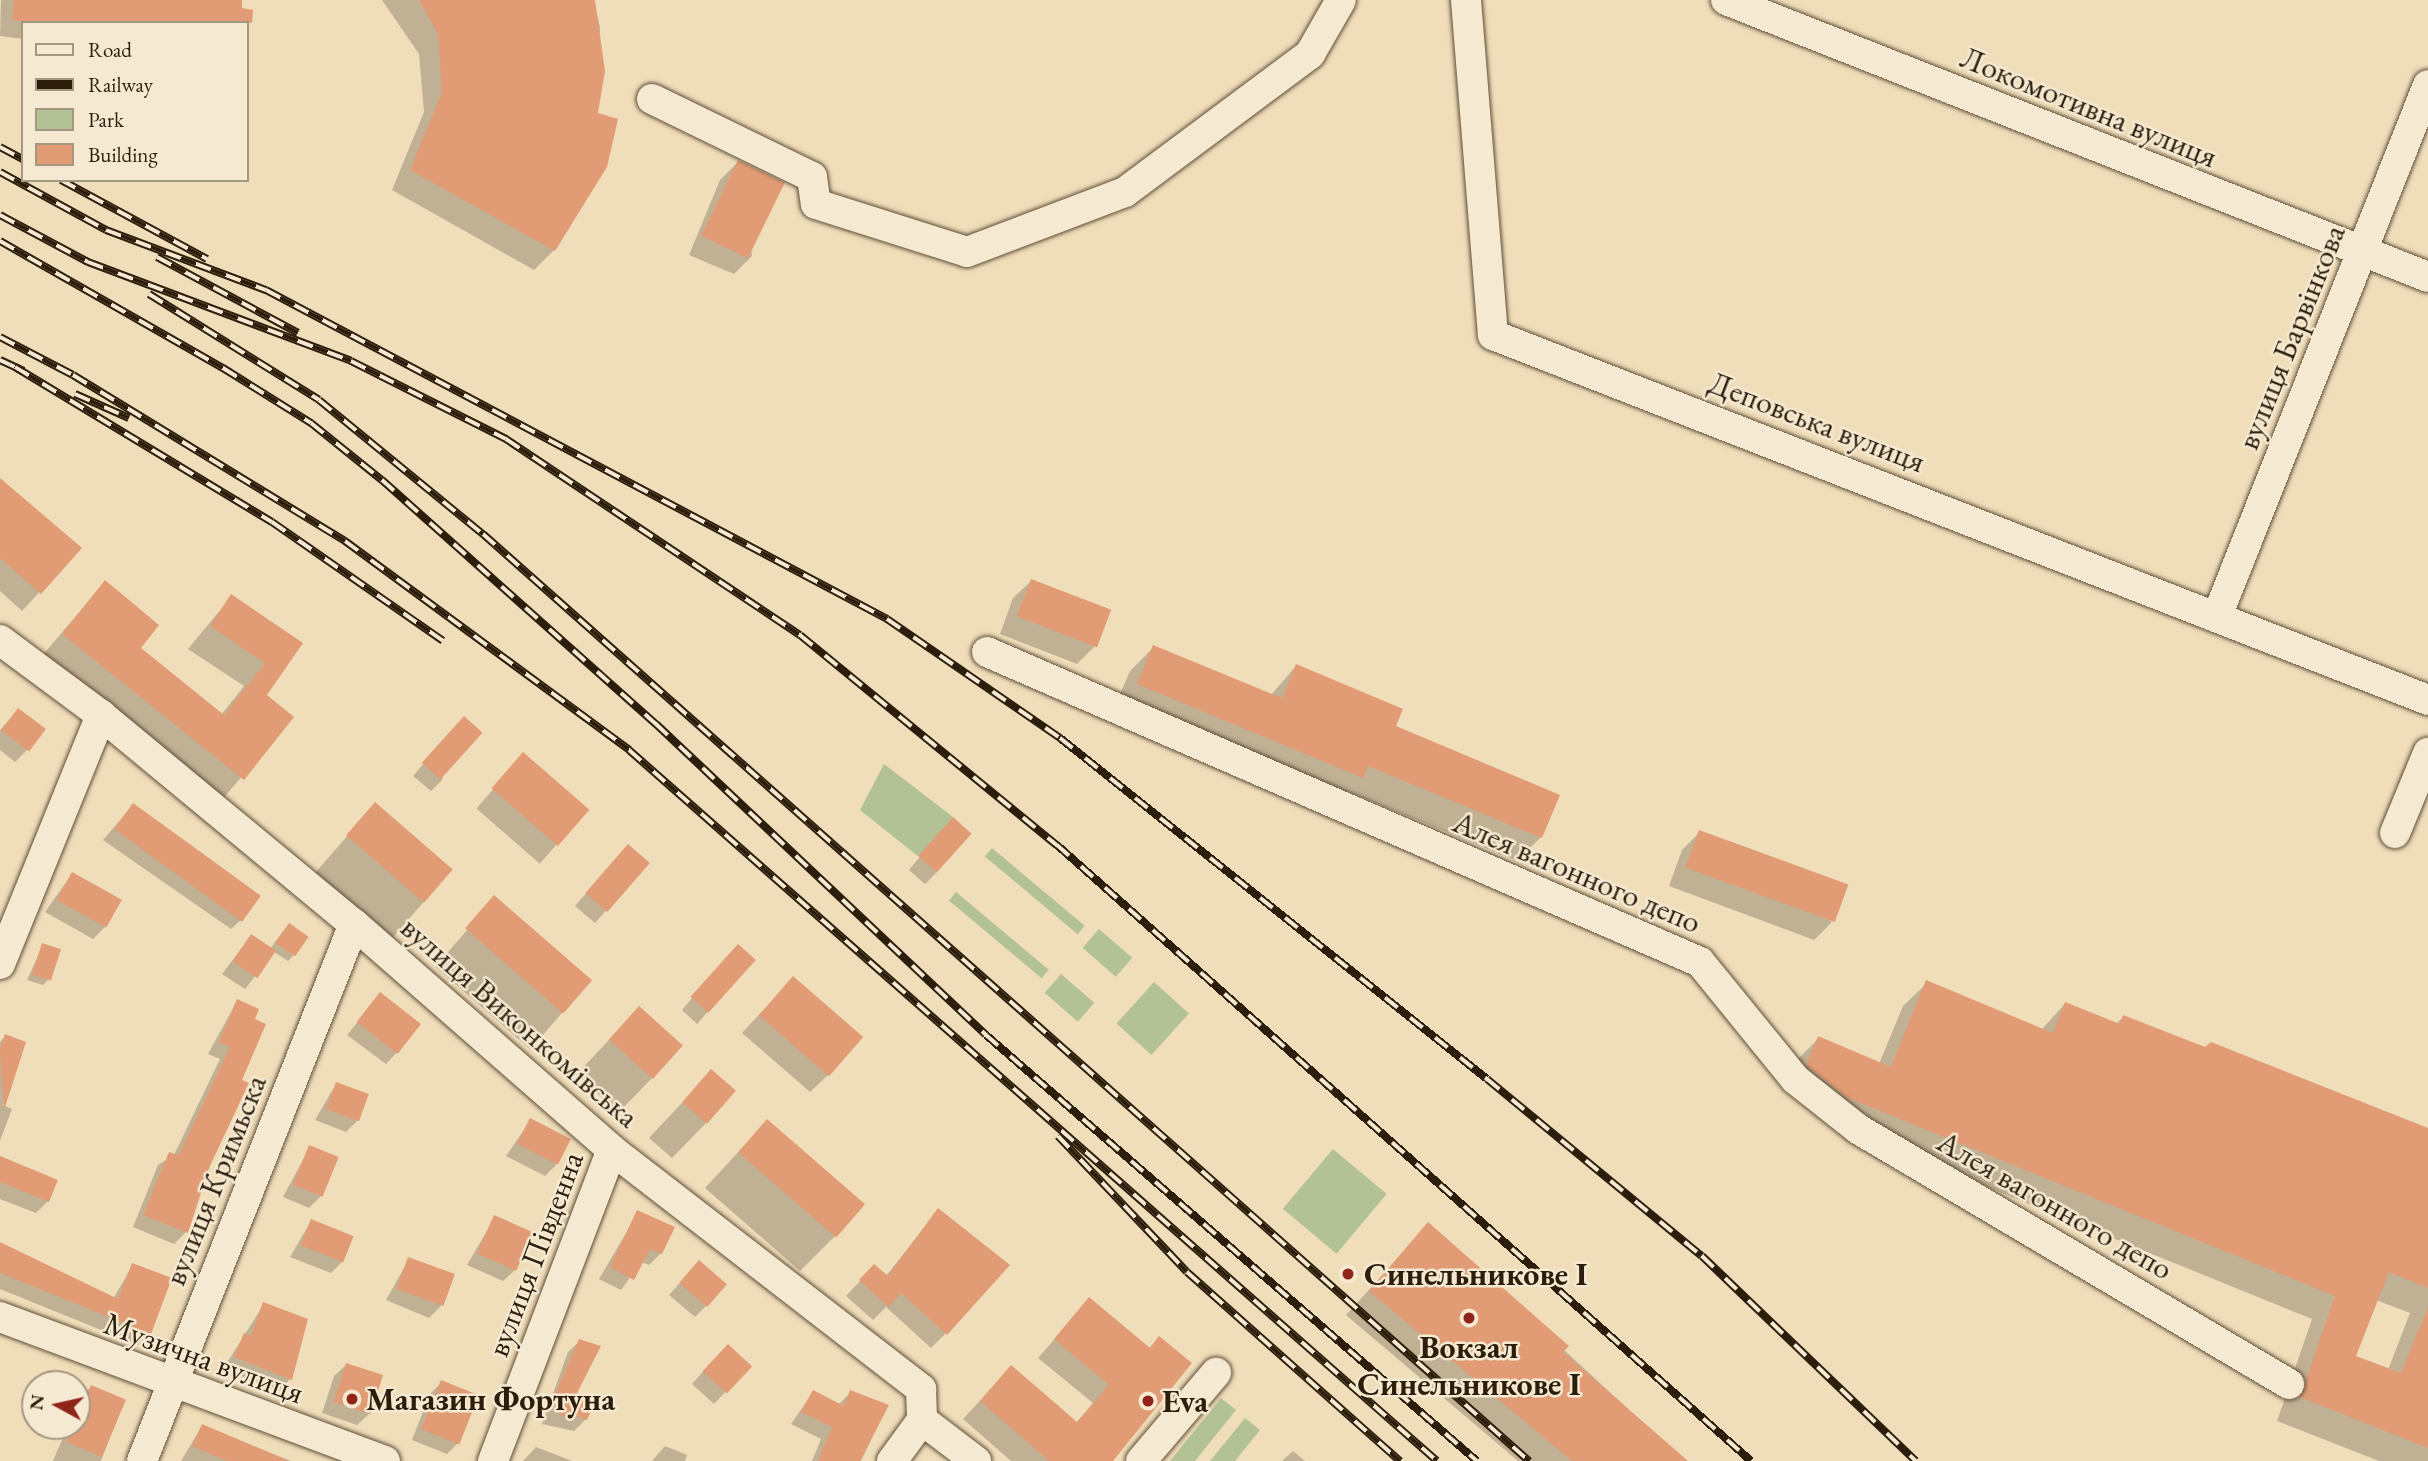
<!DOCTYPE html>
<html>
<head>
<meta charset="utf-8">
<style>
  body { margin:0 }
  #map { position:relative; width:2428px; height:1461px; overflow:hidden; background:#f0ddba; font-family:"EB Garamond",serif }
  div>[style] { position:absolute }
  .green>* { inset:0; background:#b3c295; transform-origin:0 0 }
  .shadow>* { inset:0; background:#0003; transform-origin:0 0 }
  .building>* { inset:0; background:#e19c75; transform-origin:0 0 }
  .roads { filter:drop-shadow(0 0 2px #5e4e37) drop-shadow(0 0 2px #5e4e37) }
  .street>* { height:30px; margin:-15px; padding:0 15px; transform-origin:15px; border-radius:15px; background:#f5e9d2 }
  .rail>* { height:8px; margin-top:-4px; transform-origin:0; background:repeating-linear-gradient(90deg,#f5e9d2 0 16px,#2d1e0b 0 32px); box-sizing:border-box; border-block:2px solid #2d1e0b }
  .dots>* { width:19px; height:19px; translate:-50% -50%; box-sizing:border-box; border:4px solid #f5e9d2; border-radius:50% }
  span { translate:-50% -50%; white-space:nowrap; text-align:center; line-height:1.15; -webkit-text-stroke:5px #f5e9d2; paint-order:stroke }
  .street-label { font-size:32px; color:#2d1e0b }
  .poi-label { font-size:32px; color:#2d1e0b; font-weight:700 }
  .left { translate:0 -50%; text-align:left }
  .legend { position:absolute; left:21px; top:21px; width:228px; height:161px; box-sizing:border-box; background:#f5e9d2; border:2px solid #a59882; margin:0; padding:9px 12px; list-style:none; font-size:21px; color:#2d1e0b }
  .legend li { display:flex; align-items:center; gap:14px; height:35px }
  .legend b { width:35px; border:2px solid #a59882 }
  .north { position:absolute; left:21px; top:1370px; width:70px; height:70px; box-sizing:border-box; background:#f5e9d2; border:2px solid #a59882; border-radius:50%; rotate:278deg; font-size:19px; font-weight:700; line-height:28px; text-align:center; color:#2d1e0b }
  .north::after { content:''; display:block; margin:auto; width:24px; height:32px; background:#8f2418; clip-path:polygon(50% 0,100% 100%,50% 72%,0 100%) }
</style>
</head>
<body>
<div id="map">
  <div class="green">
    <i style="clip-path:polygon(884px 764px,953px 817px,919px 857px,860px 810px)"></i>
    <i style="left:992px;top:848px;width:121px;height:11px;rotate:40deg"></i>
    <i style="left:956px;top:892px;width:121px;height:11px;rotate:40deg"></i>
    <i style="left:1099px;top:929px;width:44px;height:25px;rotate:41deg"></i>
    <i style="left:1061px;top:974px;width:44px;height:25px;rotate:41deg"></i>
    <i style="left:1154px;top:982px;width:47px;height:56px;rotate:42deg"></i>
    <i style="left:1333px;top:1149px;width:70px;height:78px;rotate:40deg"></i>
    <i style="clip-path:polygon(1221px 1398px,1236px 1410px,1195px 1461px,1170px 1461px)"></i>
    <i style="clip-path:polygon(1245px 1418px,1260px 1430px,1235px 1461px,1210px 1461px)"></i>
  </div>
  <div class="shadow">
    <i style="clip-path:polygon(1px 0,241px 0,239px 23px,23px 23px,23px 39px,0 36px)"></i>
    <i style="clip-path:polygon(382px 0,593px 0,600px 27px,596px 114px,606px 166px,554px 250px,534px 270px,392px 190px,424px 112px,419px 54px)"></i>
    <i style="clip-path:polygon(738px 162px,752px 256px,734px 274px,689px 255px,720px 180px)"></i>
    <i style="clip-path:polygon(0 481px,80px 548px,22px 611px,0 591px)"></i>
    <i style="clip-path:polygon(1031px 581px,1095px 646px,1077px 664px,1000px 634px,1013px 598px)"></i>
    <i style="clip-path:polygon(105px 582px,138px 648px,221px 715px,244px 686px,188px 649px,231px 597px,300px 643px,265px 696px,292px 718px,220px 802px,41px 657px)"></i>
    <i style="clip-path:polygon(1154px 647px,1270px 696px,1296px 666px,1393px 727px,1558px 796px,1541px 837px,1517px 861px,1347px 791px,1337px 801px,1114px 708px,1130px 671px)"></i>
    <i style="clip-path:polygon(18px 710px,27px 750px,15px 762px,0 750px,0 730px)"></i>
    <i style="clip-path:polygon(452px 730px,442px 780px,431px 791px,413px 776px)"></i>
    <i style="left:523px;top:755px;width:84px;height:71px;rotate:41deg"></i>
    <i style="left:375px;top:804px;width:101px;height:91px;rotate:41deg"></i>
    <i style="clip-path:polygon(133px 805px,243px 918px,231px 929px,103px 840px)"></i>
    <i style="clip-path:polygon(941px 831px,937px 872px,925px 884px,909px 870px)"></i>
    <i style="clip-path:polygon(1700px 832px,1832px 922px,1814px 940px,1669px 886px,1682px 850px)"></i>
    <i style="clip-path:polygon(617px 858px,648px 863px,595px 923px,575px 906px)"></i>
    <i style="clip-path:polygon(72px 874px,105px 927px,93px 939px,45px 912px)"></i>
    <i style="left:495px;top:898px;width:126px;height:91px;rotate:41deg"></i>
    <i style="clip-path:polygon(284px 930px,293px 956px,288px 961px,274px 952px,245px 989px,222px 974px,251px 936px,270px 949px)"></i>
    <i style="clip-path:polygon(43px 945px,48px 980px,43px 985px,27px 980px)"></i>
    <i style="clip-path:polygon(726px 958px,753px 960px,697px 1024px,682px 1010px)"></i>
    <i style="clip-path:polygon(793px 978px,828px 1075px,810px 1092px,742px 1033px)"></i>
    <i style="clip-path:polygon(evenodd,1927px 983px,2041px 1030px,2065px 1004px,2116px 1024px,2123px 1017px,2428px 1130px,2428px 1461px,2379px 1461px,2277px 1421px,2312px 1319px,1822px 1120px,1784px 1089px,1795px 1062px,1819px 1038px,1879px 1064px,1903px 1006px,1927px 983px,2376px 1300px,2410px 1313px,2388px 1370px,2354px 1357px,2376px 1300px)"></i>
    <i style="clip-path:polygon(380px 995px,397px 1052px,386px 1064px,347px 1035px)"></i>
    <i style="clip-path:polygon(237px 1001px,240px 1081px,186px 1232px,174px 1244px,133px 1227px,158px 1165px,174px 1155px,220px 1059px,208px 1054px)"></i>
    <i style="clip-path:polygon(639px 1008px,653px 1077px,619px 1112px,576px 1075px)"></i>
    <i style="clip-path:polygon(5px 1036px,24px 1043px,3px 1105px,12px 1109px,0 1141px,0 1042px)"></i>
    <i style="clip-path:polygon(711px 1072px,706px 1123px,672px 1158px,649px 1138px)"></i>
    <i style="clip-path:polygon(336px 1084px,358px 1120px,346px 1132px,315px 1120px)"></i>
    <i style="clip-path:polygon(531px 1120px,556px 1165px,545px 1176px,506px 1156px)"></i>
    <i style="clip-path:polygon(767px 1121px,835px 1236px,800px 1271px,705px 1188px)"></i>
    <i style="clip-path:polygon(310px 1147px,321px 1196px,309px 1208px,283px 1197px)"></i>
    <i style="clip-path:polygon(0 1158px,48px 1201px,36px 1213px,0 1199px)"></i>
    <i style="clip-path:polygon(938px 1210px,946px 1333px,931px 1348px,886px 1307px,873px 1320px,846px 1296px,874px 1266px,886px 1276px)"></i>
    <i style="clip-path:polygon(638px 1213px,661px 1253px,649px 1265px,641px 1262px,621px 1290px,599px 1279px)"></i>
    <i style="clip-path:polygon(495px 1217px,515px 1270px,503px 1281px,467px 1265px)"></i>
    <i style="clip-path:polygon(311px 1221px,343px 1261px,331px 1273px,290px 1257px)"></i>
    <i style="clip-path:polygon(1428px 1225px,1675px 1452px,1668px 1461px,1518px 1461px,1346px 1315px)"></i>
    <i style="clip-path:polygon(0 1244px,113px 1299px,133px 1265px,170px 1279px,149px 1333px,138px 1345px,0 1289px)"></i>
    <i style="clip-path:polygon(409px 1259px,441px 1306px,429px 1318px,386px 1300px)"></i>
    <i style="clip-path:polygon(688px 1274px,706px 1306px,695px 1317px,669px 1295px)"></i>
    <i style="clip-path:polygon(1089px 1300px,1148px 1349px,1159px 1338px,1110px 1461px,1011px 1461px,963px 1419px,1011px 1367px,1076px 1423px,1093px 1403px,1038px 1358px)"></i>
    <i style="clip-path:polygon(264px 1304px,305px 1320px,290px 1379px,279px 1391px,223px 1369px)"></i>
    <i style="clip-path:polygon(580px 1341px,575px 1394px,586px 1419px,574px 1431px,542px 1424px,568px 1352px)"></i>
    <i style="clip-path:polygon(716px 1357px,750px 1366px,714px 1404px,692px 1384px)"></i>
    <i style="clip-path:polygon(346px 1365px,369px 1414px,357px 1425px,322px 1413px,334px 1376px)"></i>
    <i style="clip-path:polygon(442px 1382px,459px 1442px,447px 1454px,412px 1440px,430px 1394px)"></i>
    <i style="clip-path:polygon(91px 1387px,124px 1401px,101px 1461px,53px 1461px,68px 1426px,77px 1426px,79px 1399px)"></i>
    <i style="clip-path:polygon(813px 1392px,838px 1405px,851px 1392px,887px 1406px,861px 1461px,812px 1461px,821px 1439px,791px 1424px)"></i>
    <i style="clip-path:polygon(202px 1426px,291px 1461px,181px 1461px)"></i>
    <i style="clip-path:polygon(665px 1446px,687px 1455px,685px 1461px,652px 1461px)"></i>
    <i style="clip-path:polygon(536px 1447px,572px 1461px,523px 1461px)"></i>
    <i style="clip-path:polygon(1293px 1451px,1305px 1461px,1282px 1461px)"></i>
  </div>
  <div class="building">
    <i style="clip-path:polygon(14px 0,242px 0,242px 8px,253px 10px,252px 23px,34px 23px,12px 20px)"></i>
    <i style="clip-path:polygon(419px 0,595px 0,605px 71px,598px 113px,618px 119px,607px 167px,555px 251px,410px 170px,442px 92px,438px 34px)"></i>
    <i style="left:738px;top:160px;width:52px;height:84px;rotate:26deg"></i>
    <i style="clip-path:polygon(0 478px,82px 548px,41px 594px,0 558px)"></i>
    <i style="left:1031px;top:579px;width:86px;height:40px;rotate:21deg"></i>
    <i style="clip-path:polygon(105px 580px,159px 625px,141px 648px,224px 715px,265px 663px,210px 626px,231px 594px,303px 643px,267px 695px,294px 717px,244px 780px,62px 634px)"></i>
    <i style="clip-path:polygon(1153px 645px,1282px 698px,1296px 664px,1403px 709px,1396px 726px,1560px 795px,1542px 838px,1368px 766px,1363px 778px,1137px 684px)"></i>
    <i style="left:18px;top:708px;width:35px;height:28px;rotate:37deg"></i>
    <i style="left:464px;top:716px;width:25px;height:63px;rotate:42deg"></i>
    <i style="left:523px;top:752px;width:88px;height:48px;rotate:41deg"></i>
    <i style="left:375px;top:802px;width:103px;height:44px;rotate:41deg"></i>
    <i style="left:133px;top:803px;width:158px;height:32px;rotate:36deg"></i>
    <i style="left:953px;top:817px;width:25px;height:52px;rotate:42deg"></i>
    <i style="left:1699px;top:830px;width:159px;height:40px;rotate:20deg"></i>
    <i style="left:628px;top:844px;width:29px;height:65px;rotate:41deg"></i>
    <i style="left:72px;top:872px;width:57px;height:32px;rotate:29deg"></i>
    <i style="left:494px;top:895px;width:130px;height:44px;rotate:41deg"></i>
    <i style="left:289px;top:923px;width:24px;height:24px;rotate:35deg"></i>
    <i style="left:251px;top:934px;width:30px;height:33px;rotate:34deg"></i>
    <i style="left:42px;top:943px;width:20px;height:33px;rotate:18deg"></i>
    <i style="left:738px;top:944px;width:24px;height:71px;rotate:42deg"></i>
    <i style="left:793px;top:976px;width:93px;height:52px;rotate:41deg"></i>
    <i style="clip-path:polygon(1926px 980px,2053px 1033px,2065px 1002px,2120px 1024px,2123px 1015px,2205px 1047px,2211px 1042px,2428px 1128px,2428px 1288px,2389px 1272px,2356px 1356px,2401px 1373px,2428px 1307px,2428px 1448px,2300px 1397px,2335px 1296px,1846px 1097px,1806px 1065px,1818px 1036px,1891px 1067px)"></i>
    <i style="left:380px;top:992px;width:52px;height:38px;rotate:38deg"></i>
    <i style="clip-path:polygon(237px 999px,259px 1009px,255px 1019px,266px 1024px,242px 1080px,249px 1083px,209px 1168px,188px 1233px,143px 1215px,169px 1152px,179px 1155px,230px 1047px,219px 1042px)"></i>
    <i style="left:639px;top:1006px;width:59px;height:45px;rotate:42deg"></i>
    <i style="clip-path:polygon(5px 1034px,26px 1042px,4px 1110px,0 1049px)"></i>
    <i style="left:711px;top:1069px;width:33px;height:44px;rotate:41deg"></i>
    <i style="left:336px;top:1082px;width:35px;height:29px;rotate:20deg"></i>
    <i style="left:530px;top:1118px;width:46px;height:29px;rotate:27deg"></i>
    <i style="left:767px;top:1119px;width:130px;height:44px;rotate:41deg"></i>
    <i style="left:309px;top:1145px;width:32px;height:43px;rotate:22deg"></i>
    <i style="clip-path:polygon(0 1156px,58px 1180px,49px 1202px,0 1182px)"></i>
    <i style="clip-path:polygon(938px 1208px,1010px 1265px,947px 1335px,901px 1293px,889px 1307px,859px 1280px,874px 1264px,888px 1276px)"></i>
    <i style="clip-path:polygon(637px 1210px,675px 1227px,662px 1254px,650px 1249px,634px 1280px,610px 1267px)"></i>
    <i style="left:494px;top:1215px;width:43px;height:42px;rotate:24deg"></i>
    <i style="left:311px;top:1219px;width:46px;height:28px;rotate:22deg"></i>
    <i style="clip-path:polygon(1428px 1222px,1569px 1346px,1563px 1352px,1688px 1461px,1572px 1461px,1369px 1291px)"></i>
    <i style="clip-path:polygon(0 1242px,118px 1299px,132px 1263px,172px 1278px,151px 1334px,0 1273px)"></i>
    <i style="left:408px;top:1257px;width:50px;height:34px;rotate:20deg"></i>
    <i style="left:699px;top:1260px;width:37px;height:30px;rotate:41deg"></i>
    <i style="clip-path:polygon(1089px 1297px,1150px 1348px,1159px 1336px,1192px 1363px,1113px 1461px,1049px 1461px,980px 1401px,1011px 1365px,1077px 1422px,1109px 1385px,1054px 1339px)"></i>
    <i style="clip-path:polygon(263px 1302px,308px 1319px,292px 1380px,234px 1357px,244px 1333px,251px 1336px)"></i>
    <i style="clip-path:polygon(579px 1339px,601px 1346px,577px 1393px,594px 1404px,587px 1420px,568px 1413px,565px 1418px,550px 1406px)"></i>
    <i style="left:728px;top:1344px;width:33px;height:37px;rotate:43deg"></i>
    <i style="left:346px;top:1363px;width:39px;height:41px;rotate:18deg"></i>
    <i style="left:441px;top:1380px;width:41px;height:53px;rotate:22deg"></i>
    <i style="left:91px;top:1385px;width:38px;height:62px;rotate:23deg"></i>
    <i style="clip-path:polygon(813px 1390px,844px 1406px,850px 1390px,889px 1405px,860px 1461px,818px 1461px,832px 1427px,801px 1412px)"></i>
    <i style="clip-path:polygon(202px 1424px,289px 1461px,227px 1461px,192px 1446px)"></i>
  </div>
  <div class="roads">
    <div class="street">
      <i style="left:1466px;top:0;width:336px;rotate:85.4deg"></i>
      <i style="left:1493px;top:335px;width:1004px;rotate:21.32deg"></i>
      <i style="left:1726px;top:0;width:755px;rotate:21.53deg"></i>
      <i style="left:652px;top:99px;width:178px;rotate:26deg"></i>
      <i style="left:812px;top:177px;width:27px;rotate:82deg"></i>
      <i style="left:816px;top:204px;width:158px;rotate:17.6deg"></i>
      <i style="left:967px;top:252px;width:169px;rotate:-20.8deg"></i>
      <i style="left:1125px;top:192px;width:231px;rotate:-36.7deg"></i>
      <i style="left:1310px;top:54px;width:62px;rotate:-60.1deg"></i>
      <i style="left:2218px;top:614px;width:569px;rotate:-68.35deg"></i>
      <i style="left:0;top:640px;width:126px;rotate:36.6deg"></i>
      <i style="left:101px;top:715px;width:328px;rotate:39.6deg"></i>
      <i style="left:354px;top:924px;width:343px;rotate:41.2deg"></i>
      <i style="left:612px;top:1150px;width:391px;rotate:37.7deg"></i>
      <i style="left:921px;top:1389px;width:31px;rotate:88deg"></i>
      <i style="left:987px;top:652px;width:777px;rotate:23.5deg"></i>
      <i style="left:1700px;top:962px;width:151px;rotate:50.9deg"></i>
      <i style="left:1795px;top:1079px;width:80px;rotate:38.4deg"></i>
      <i style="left:1858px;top:1129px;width:501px;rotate:30.61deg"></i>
      <i style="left:2395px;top:833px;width:87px;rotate:-67.6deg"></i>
      <i style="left:0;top:964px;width:269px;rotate:-67.9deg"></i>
      <i style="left:0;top:1317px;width:411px;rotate:20.5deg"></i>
      <i style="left:922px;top:1420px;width:68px;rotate:37.2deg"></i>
      <i style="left:142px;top:1461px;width:577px;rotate:-68.46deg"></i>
      <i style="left:493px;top:1461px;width:333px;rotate:-69.1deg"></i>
      <i style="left:892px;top:1461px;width:51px;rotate:-53.8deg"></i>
      <i style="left:1141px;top:1461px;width:116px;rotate:-49.6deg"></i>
    </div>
  </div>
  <div class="rail">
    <i style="left:0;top:147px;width:26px;rotate:28deg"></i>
    <i style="left:0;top:172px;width:121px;rotate:28.7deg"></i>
    <i style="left:106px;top:230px;width:171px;rotate:20.6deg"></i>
    <i style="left:266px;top:290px;width:703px;rotate:27.91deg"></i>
    <i style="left:887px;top:619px;width:210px;rotate:34.5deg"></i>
    <i style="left:1060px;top:738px;width:546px;rotate:38.61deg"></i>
    <i style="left:1487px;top:1079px;width:278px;rotate:39.5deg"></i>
    <i style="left:1702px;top:1256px;width:296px;rotate:43.8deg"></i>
    <i style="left:61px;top:180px;width:166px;rotate:28.4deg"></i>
    <i style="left:0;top:215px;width:100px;rotate:28.1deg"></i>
    <i style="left:88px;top:262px;width:281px;rotate:20.6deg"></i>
    <i style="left:351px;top:361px;width:174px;rotate:26.7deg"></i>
    <i style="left:506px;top:439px;width:353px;rotate:33.7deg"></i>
    <i style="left:800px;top:635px;width:332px;rotate:39.3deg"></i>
    <i style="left:1057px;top:845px;width:928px;rotate:41.59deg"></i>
    <i style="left:0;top:241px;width:257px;rotate:29.7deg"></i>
    <i style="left:223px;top:368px;width:104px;rotate:32deg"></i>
    <i style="left:311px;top:423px;width:91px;rotate:38.8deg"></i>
    <i style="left:382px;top:480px;width:367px;rotate:41.7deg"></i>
    <i style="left:656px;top:724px;width:453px;rotate:43.3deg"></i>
    <i style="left:986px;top:1035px;width:650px;rotate:40.95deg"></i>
    <i style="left:157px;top:257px;width:160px;rotate:28.3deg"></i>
    <i style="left:149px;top:294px;width:200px;rotate:31.9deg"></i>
    <i style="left:319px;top:400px;width:212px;rotate:39.3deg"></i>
    <i style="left:483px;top:534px;width:1398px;rotate:41.55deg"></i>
    <i style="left:0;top:337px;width:82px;rotate:27.5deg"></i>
    <i style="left:73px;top:375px;width:319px;rotate:31.4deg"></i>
    <i style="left:345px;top:541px;width:353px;rotate:36.3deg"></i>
    <i style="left:629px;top:750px;width:1076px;rotate:41.35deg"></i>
    <i style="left:0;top:360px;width:26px;rotate:25deg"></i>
    <i style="left:15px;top:367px;width:300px;rotate:31.1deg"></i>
    <i style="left:272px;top:522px;width:208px;rotate:34.8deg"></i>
    <i style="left:75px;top:394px;width:59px;rotate:24deg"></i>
    <i style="left:1058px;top:1136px;width:187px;rotate:46.5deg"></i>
    <i style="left:1187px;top:1272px;width:285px;rotate:41.6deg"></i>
  </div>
  <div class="dots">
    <i style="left:1348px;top:1274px;background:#8f2418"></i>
    <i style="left:1469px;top:1318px;background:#8f2418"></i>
    <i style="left:352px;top:1399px;background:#8f2418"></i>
    <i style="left:1148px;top:1401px;background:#8f2418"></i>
  </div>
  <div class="street-label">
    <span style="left:2089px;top:107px;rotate:22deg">Локомотивна вулиця</span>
    <span style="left:2291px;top:337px;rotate:-68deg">вулиця Барвінкова</span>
    <span style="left:1817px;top:422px;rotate:21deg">Деповська вулиця</span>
    <span style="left:1577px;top:872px;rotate:23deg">Алея вагонного депо</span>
    <span style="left:520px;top:1022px;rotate:41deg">вулиця Виконкомівська</span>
    <span style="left:215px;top:1180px;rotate:-68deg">вулиця Кримьска</span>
    <span style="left:2055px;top:1205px;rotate:30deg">Алея вагонного депо</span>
    <span style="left:535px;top:1254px;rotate:-69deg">вулиця Південна</span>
    <span style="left:204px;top:1358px;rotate:20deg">Музична вулиця</span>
  </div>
  <div class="poi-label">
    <span class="left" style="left:1364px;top:1274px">Синельникове І</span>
    <span style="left:1469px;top:1366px">Вокзал<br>Синельникове І</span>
    <span class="left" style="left:366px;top:1399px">Магазин Фортуна</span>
    <span class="left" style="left:1162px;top:1401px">Eva</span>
  </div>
  <ul class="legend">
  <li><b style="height:9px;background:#f5e9d2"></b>Road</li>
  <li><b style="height:9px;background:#2d1e0b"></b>Railway</li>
  <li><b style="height:19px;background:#b3c295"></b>Park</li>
  <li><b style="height:19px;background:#e19c75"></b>Building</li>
  </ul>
  <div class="north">N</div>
</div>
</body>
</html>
